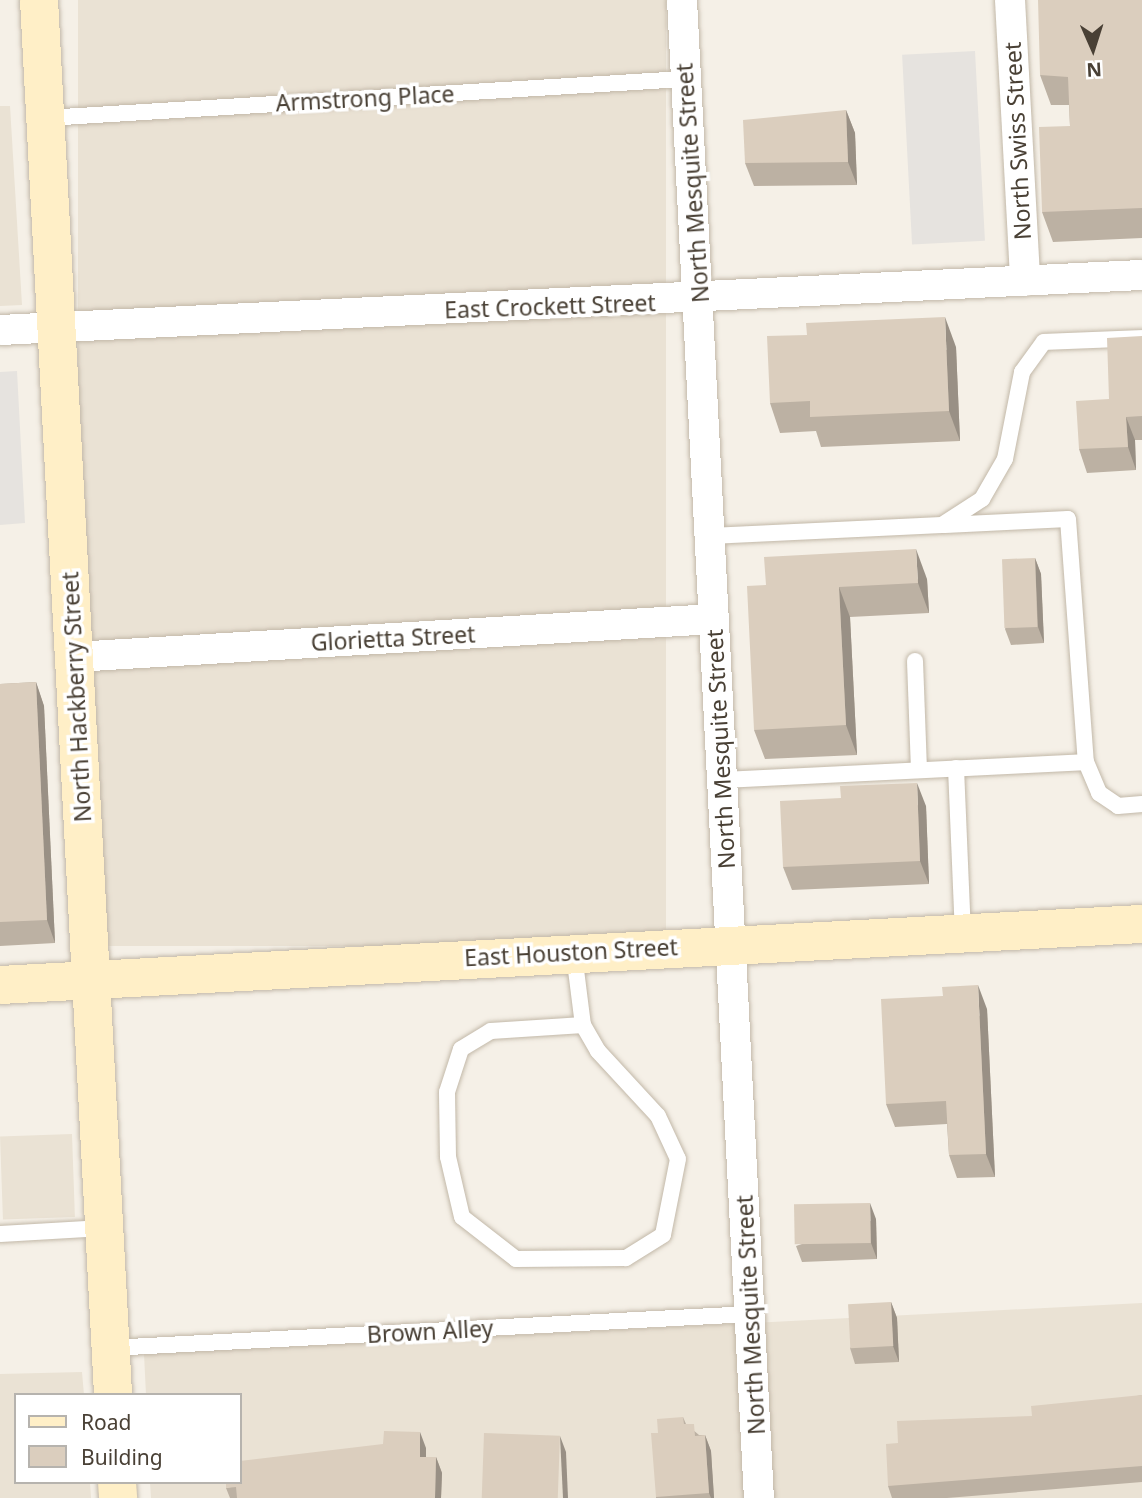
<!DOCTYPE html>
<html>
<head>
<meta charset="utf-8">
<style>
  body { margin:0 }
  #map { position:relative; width:1142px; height:1498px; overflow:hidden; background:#f5f0e7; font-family:"Noto Sans",sans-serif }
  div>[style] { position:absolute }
  .residential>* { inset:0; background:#eae2d4; transform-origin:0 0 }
  .parking>* { inset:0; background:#e6e3df; transform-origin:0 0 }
  .roads { filter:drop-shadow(0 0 2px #c2b8a8) drop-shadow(0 0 2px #c2b8a8) }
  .service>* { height:16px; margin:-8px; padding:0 8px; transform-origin:8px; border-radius:8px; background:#fff }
  .minor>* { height:30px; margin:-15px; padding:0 15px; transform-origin:15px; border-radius:15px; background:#fff }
  .secondary>* { height:38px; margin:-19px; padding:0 19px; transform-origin:19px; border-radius:19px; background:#ffefc7 }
  .wall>* { inset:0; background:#bcb1a3 }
  .shaded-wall>* { inset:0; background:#999085 }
  .building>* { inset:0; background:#dbcebe; transform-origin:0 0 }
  span { translate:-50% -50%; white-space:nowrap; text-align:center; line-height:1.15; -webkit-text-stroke:7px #fff; paint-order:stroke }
  .street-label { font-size:23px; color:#494035 }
  .legend { position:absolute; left:14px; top:1393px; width:228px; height:91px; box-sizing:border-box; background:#fff; border:2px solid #b6b3ae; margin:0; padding:9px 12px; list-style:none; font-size:21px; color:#494035 }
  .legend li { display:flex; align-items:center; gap:14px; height:35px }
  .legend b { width:35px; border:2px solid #b6b3ae }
  .north { position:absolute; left:1058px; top:14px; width:70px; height:70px; -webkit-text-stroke:5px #fff; paint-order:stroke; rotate:177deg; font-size:19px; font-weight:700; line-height:28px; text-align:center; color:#494035 }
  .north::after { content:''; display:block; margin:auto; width:24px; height:32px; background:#494035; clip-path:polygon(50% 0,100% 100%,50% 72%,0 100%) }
</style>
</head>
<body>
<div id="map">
  <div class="residential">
    <i style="left:78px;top:0;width:588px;height:946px"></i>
    <i style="clip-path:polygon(0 106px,10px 106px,22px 305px,0 306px)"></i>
    <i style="left:72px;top:1134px;width:83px;height:72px;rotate:88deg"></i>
    <i style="clip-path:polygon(1142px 1303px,1142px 1498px,151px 1498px,150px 1482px,240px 1482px,240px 1395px,146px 1395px,144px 1354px)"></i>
    <i style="clip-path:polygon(82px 1372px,84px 1395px,16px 1395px,16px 1482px,90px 1482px,91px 1498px,0 1498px,0 1374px)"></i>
  </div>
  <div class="parking">
    <i style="left:975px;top:51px;width:190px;height:73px;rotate:87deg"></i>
    <i style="clip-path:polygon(17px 371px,25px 523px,0 525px,0 372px)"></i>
  </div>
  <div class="roads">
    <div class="service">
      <i style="left:46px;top:118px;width:639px;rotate:-3.5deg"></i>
      <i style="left:945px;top:525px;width:123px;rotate:-2.8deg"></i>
      <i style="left:1068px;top:519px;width:244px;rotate:85.8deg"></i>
      <i style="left:1086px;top:762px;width:34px;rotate:67deg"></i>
      <i style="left:1099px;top:793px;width:23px;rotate:34deg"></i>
      <i style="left:1118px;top:806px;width:24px;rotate:-5deg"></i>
      <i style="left:710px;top:536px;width:232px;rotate:-2.7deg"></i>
      <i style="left:942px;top:525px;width:48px;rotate:-33deg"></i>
      <i style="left:982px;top:499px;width:46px;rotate:-60.1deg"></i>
      <i style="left:1005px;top:459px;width:89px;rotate:-78.9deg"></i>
      <i style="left:1022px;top:372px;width:37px;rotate:-54deg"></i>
      <i style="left:1044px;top:342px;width:98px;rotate:-2.3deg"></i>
      <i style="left:915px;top:661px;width:109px;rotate:87.9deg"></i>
      <i style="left:956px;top:768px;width:165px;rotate:87.6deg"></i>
      <i style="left:721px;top:780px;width:365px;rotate:-2.8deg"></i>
      <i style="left:574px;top:954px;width:72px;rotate:82.8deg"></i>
      <i style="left:583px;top:1025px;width:30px;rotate:60deg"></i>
      <i style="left:598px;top:1051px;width:88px;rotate:47.3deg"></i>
      <i style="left:658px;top:1116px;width:47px;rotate:65.1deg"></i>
      <i style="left:678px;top:1159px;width:77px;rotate:101.2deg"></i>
      <i style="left:663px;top:1235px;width:44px;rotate:148.1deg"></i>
      <i style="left:626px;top:1258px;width:110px;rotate:179.5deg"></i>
      <i style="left:516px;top:1259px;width:68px;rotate:-142.1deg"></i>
      <i style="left:462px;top:1217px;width:62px;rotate:-103.1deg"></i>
      <i style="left:448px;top:1157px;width:65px;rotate:-90.9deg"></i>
      <i style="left:447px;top:1092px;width:45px;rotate:-72deg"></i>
      <i style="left:461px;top:1049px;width:35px;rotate:-31deg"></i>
      <i style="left:491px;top:1031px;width:92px;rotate:-3.7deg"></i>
      <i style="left:0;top:1234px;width:104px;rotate:-3.3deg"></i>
      <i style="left:110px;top:1348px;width:641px;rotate:-3.04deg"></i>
    </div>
    <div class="minor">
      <i style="left:682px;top:0;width:1500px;rotate:87.06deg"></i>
      <i style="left:1010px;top:0;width:281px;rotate:86.9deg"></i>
      <i style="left:0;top:330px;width:1143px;rotate:-2.76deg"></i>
      <i style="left:74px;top:657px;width:640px;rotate:-3.4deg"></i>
    </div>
    <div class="secondary">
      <i style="left:39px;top:0;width:1397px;rotate:86.96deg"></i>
      <i style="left:0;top:985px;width:1144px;rotate:-3.06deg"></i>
      <i style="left:117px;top:1482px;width:16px;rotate:86deg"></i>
    </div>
  </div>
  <div class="wall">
    <i style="clip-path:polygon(1142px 0,1142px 238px,1053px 242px,1042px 212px,1070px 126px,1069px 105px,1051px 105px,1040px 75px)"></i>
    <i style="clip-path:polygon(846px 110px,855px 133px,857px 185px,754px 186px,745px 163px)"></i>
    <i style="clip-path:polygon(1142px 336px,1142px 440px,1135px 440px,1136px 470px,1087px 473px,1079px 449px,1109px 399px)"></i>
    <i style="clip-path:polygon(956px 347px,960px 441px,821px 447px,816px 431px,780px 433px,770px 403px)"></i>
    <i style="clip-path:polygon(1035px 558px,1041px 574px,1044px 643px,1011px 645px,1005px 629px)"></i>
    <i style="clip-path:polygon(927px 579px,929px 613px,850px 617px,857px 755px,765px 759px,754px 730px,766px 585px)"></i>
    <i style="clip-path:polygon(36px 682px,44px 706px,55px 943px,0 946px,0 684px)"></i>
    <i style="clip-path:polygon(841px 798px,926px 806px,929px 884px,792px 890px,783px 867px)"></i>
    <i style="clip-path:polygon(987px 1009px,995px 1177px,957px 1178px,949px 1155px,947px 1124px,895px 1127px,886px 1104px)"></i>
    <i style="clip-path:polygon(876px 1219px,877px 1259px,802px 1262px,796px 1246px)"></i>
    <i style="clip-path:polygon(891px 1302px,897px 1318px,899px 1362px,855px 1364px,850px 1348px)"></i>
    <i style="clip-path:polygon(1142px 1395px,1142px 1482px,947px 1498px,892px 1498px,888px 1486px,898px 1443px)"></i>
    <i style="clip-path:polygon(683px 1417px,686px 1424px,699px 1435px,705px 1435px,711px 1451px,714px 1498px,656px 1498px,658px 1433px)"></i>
    <i style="clip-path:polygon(426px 1448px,426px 1457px,436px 1457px,442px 1473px,441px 1498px,230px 1498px,226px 1488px)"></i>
  </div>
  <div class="shaded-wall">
    <i style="clip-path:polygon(846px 110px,855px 133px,857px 185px,848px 162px)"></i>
    <i style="clip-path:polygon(945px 317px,956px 347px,960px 441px,949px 411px)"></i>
    <i style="clip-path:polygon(1126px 417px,1135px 440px,1136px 470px,1128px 447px)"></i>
    <i style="clip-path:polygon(916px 549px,927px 579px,929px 613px,918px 583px)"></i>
    <i style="clip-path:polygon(1035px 558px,1041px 574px,1044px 643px,1038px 627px)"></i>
    <i style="clip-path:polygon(839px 587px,850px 617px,857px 755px,846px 725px)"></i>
    <i style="clip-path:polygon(36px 682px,44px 706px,55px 943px,47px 920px)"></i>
    <i style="clip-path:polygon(917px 783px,926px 806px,929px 884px,920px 861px)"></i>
    <i style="clip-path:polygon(978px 985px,987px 1009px,995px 1177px,986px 1154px)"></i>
    <i style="clip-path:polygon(870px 1203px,876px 1219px,877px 1259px,871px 1243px)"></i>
    <i style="clip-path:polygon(891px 1302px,897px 1318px,899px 1362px,893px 1346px)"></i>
    <i style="clip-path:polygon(420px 1432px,426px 1448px,426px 1473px,420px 1457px)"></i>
    <i style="clip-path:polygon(705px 1435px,711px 1451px,714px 1498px,711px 1498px,709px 1493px)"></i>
    <i style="clip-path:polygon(560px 1436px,566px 1452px,568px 1498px,563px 1498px)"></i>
    <i style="clip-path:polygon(436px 1457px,442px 1473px,441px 1498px,435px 1498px)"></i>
  </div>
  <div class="building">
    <i style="clip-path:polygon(1038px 0,1142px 0,1142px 208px,1042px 212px,1039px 127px,1070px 126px,1068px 77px,1040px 75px)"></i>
    <i style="clip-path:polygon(846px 110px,848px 162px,745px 163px,743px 120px)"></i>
    <i style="clip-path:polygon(945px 317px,949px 411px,810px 417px,810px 401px,770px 403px,767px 336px,807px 335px,806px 323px)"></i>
    <i style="clip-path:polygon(1142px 336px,1142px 416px,1126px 417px,1128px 447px,1079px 449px,1076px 401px,1109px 399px,1107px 338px)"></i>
    <i style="clip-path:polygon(916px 549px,918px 583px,839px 587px,846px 725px,754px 730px,747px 586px,766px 585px,764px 557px)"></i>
    <i style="left:1035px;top:558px;width:69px;height:33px;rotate:88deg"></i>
    <i style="clip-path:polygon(36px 682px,47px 920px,0 922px,0 684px)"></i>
    <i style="clip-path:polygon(917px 783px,920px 861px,783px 867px,780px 801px,841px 798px,840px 786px)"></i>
    <i style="clip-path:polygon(978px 985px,986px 1154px,949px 1155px,946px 1101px,886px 1104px,881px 999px,943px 996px,942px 987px)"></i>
    <i style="left:870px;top:1203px;width:40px;height:76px;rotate:89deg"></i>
    <i style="left:891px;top:1302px;width:44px;height:43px;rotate:87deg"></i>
    <i style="clip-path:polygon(1142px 1395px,1142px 1466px,888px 1486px,886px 1444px,898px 1443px,897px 1421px,1032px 1416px,1031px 1406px)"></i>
    <i style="clip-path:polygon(683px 1417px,684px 1424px,694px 1424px,695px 1436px,705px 1435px,709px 1493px,656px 1497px,651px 1433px,658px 1433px,657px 1419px)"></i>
    <i style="clip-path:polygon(384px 1431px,420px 1432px,420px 1457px,436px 1457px,435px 1498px,237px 1498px,236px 1487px,226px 1488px,226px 1482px,240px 1482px,240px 1461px,383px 1444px)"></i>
    <i style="left:484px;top:1433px;width:76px;height:65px;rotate:2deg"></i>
  </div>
  <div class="street-label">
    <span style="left:365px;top:98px;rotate:-3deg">Armstrong Place</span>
    <span style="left:1017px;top:141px;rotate:-93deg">North Swiss Street</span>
    <span style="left:692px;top:183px;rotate:-94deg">North Mesquite Street</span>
    <span style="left:550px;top:306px;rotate:-2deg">East Crockett Street</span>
    <span style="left:393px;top:638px;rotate:-3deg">Glorietta Street</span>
    <span style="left:76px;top:697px;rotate:-93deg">North Hackberry Street</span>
    <span style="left:720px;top:749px;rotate:-93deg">North Mesquite Street</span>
    <span style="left:571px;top:952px;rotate:-3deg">East Houston Street</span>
    <span style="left:750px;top:1315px;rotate:-93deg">North Mesquite Street</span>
    <span style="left:430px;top:1331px;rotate:-3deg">Brown Alley</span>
  </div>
  <ul class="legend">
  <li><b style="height:9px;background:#ffefc7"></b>Road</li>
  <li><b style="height:19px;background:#dbcebe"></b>Building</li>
  </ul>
  <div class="north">N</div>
</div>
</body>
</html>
